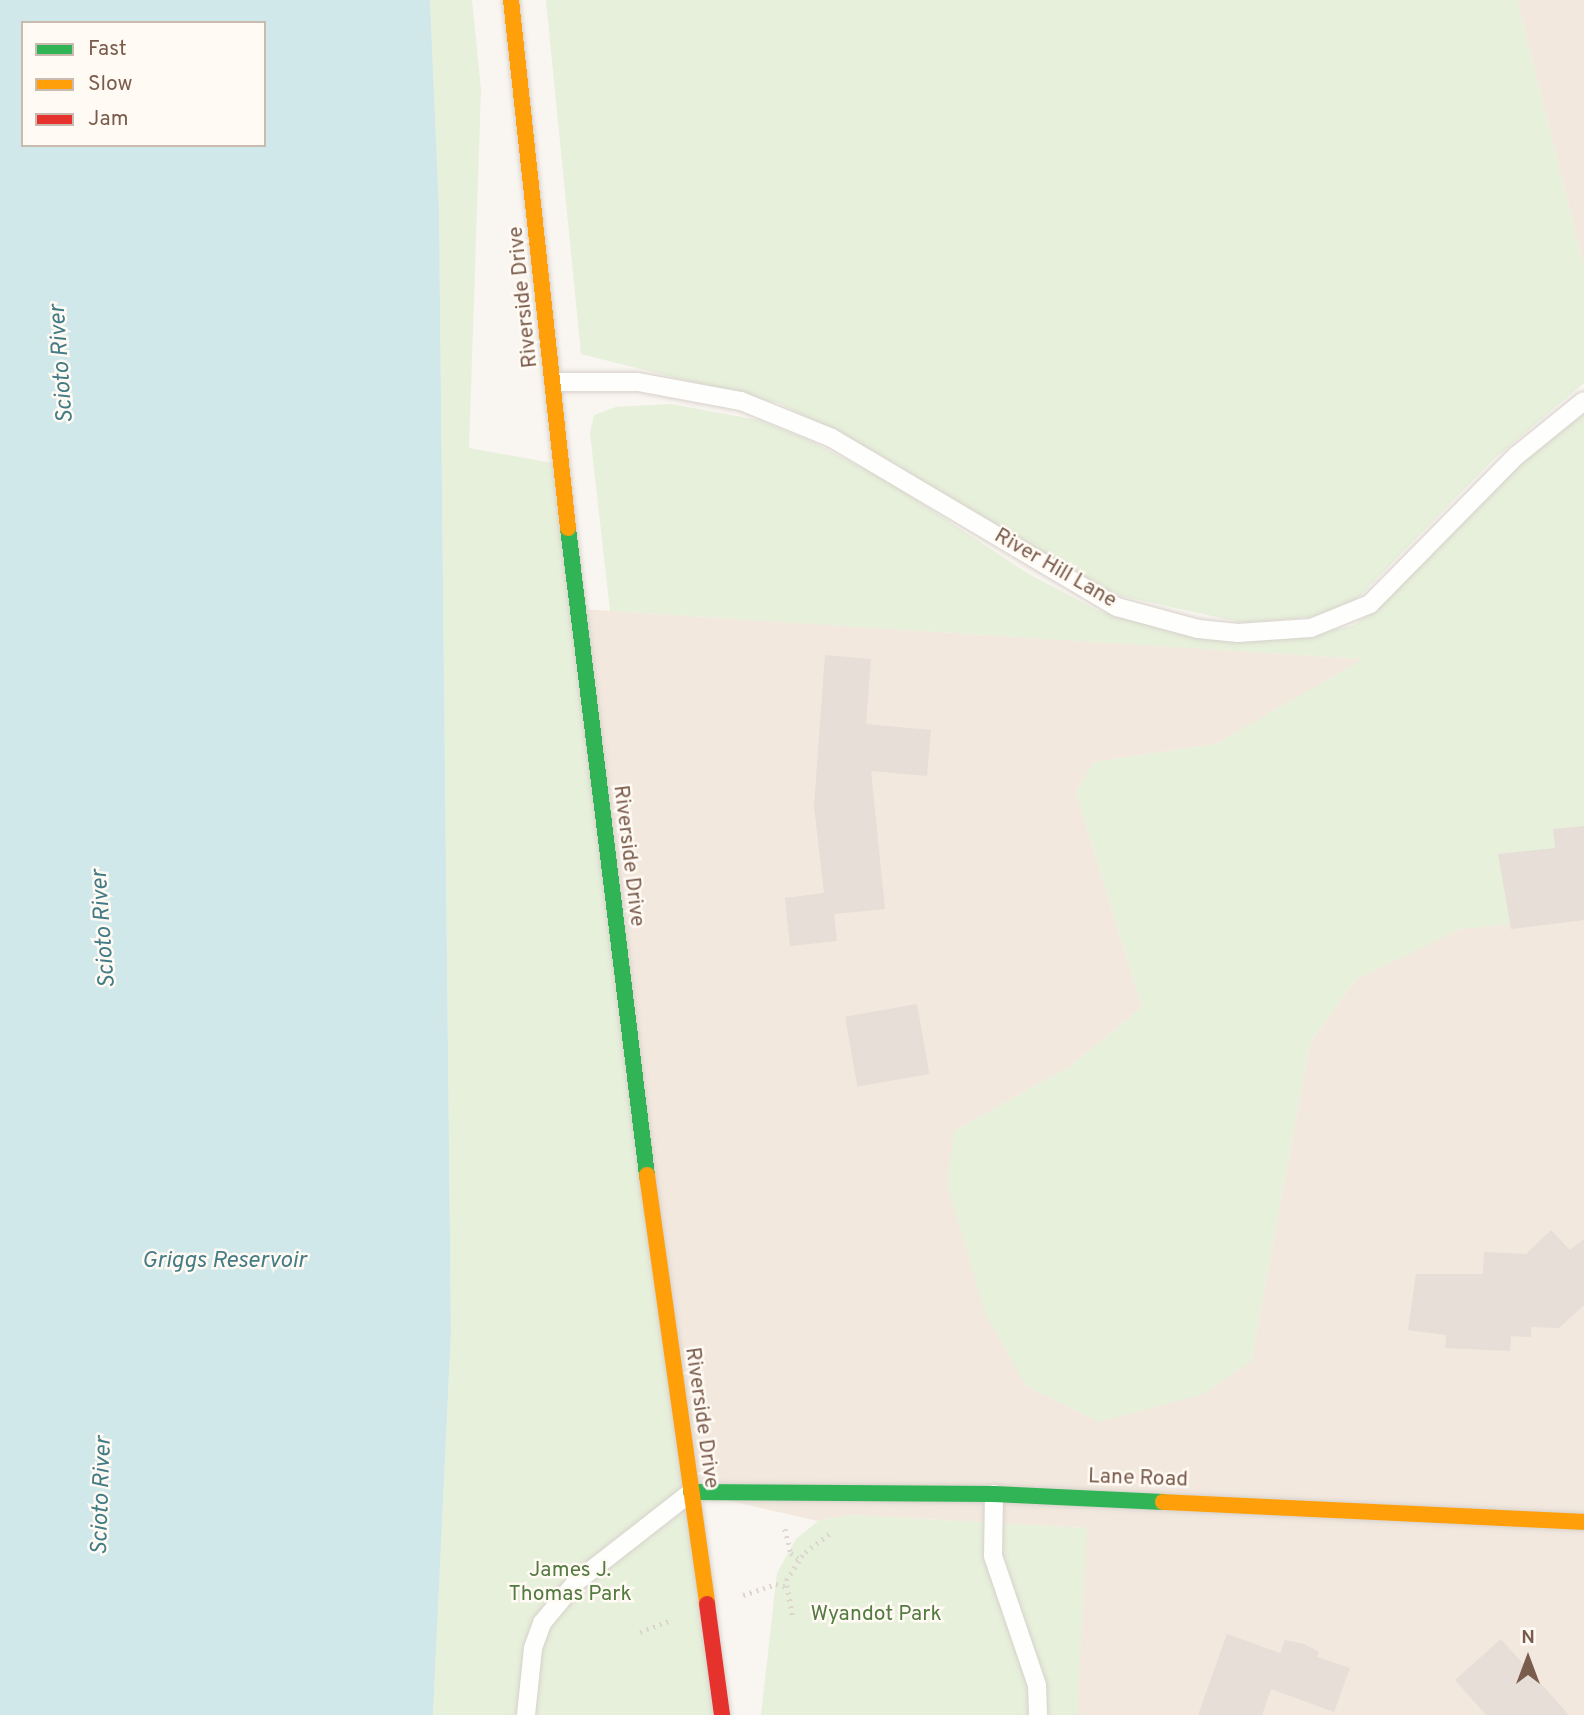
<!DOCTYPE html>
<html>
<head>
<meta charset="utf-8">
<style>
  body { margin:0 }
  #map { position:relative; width:1584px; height:1715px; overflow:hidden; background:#f9f5f0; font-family:Overpass,sans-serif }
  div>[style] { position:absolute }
  .residential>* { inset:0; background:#f2e8de }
  .green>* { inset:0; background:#e7f0db }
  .water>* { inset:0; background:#d0e8ea }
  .building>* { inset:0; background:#e6ded7; transform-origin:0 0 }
  .path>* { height:4.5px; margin-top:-2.25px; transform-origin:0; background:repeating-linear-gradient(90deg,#dcd5d0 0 2px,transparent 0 7px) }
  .roads { filter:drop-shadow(0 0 2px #d7d1cb) drop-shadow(0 0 2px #d7d1cb) }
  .lane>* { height:18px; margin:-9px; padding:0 9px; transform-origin:9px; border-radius:9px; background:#fefefd }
  .fast>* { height:16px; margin:-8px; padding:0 8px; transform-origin:8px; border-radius:8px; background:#30b455 }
  .slow>* { height:16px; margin:-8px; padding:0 8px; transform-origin:8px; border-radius:8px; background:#ff9f0a }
  .jam>* { height:16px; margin:-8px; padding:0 8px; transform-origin:8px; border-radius:8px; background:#e5322d }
  span { translate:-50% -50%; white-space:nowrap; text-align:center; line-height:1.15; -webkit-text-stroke:5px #fffaf3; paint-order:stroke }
  .street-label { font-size:21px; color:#7a5c4d }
  .park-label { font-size:21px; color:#537a41 }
  .water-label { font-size:23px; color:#437c86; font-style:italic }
  .legend { position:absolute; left:21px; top:21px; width:245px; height:126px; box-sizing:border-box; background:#fffaf3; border:2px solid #cabbb1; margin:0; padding:9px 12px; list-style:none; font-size:21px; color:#7a5c4d }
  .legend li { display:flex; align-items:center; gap:14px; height:35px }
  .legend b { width:35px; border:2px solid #cabbb1 }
  .north { position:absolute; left:1493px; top:1624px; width:70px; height:70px; -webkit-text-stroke:5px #fffaf3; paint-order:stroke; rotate:0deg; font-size:19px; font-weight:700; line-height:28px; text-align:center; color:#7a5c4d }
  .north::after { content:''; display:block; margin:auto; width:24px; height:32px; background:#7a5c4d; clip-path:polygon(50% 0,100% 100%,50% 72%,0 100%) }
</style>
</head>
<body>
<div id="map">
  <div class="residential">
    <i style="clip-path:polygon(1517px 0,1584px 0,1584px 267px)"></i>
    <i style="clip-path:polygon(580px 609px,1365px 659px,1216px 744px,1094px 762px,1076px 792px,1142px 1007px,1071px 1066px,954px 1131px,1251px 1361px,1310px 1043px,1356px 979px,1460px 929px,1584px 917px,1584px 1715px,1077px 1715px,1086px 1528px,851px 1515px,818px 1521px,691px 1492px)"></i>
  </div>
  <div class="green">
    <i style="clip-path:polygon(430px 0,472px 0,481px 90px,469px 448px,563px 465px,722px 1715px,433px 1715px,451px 1332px,439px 208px)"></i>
    <i style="clip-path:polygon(546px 0,1517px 0,1584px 267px,1584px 383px,1495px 458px,1353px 603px,1310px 617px,1244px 623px,1121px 596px,1074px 575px,877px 453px,781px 404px,581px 354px)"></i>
    <i style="clip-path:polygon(671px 404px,758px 420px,809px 440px,889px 482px,1027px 573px,1099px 611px,1202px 637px,1302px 637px,1354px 625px,1379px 608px,1519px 462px,1584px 411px,1584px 917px,1460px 929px,1355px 980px,1310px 1043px,1251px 1361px,1203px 1394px,1099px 1422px,1026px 1386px,985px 1313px,947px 1184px,954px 1131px,1071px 1066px,1142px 1007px,1076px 792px,1094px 762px,1216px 744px,1363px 659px,610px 611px,590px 433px,594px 415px,616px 407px)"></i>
    <i style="clip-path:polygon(851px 1515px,1087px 1528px,1077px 1715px,761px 1715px,777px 1573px,796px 1539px,818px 1521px)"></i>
  </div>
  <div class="water">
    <i style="clip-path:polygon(evenodd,0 0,430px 0,439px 208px,451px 1332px,433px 1715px,0 1715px,0 0,23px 23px,264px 23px,264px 145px,23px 145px,23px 23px)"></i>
  </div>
  <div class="building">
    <i style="clip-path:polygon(825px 655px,871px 659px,866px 724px,931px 730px,927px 776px,871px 771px,885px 909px,834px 914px,837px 941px,790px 946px,785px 898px,824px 893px,814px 806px)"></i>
    <i style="clip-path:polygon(1584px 826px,1584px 920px,1511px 929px,1498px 854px,1555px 848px,1553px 829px)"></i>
    <i style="left:917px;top:1004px;width:71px;height:73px;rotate:80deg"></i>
    <i style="clip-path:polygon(1551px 1230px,1570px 1250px,1584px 1239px,1584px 1305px,1559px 1328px,1531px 1327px,1531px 1337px,1511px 1336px,1510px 1351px,1445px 1348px,1446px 1335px,1408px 1330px,1416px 1274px,1483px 1274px,1484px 1252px,1526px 1254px)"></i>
    <i style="clip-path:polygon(1227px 1634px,1280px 1653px,1285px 1640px,1304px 1644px,1319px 1652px,1317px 1657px,1350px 1668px,1334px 1712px,1271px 1689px,1262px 1715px,1198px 1715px)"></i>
    <i style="clip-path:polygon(1501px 1639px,1569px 1715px,1486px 1715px,1455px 1680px)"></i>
  </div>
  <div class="path">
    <i style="left:785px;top:1529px;width:25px;rotate:76deg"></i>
    <i style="left:791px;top:1553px;width:11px;rotate:41deg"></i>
    <i style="left:743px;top:1595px;width:35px;rotate:-18deg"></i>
    <i style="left:776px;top:1584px;width:11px;rotate:15deg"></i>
    <i style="left:792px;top:1615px;width:36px;rotate:-100deg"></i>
    <i style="left:786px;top:1580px;width:34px;rotate:-56deg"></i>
    <i style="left:805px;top:1552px;width:35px;rotate:-37deg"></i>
    <i style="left:640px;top:1632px;width:34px;rotate:-21deg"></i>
  </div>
  <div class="roads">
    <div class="lane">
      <i style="left:555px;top:382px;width:83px"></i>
      <i style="left:638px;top:382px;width:105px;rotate:10.5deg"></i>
      <i style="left:741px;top:401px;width:98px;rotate:22.1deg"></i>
      <i style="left:832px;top:438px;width:331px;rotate:30.7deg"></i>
      <i style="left:1117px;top:607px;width:84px;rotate:15.2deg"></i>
      <i style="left:1198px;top:629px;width:40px;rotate:5.7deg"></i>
      <i style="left:1238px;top:633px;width:73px;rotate:-3.9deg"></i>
      <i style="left:1311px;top:628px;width:64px;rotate:-22.1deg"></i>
      <i style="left:1370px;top:604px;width:208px;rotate:-45.4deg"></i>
      <i style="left:1516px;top:456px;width:87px;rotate:-39deg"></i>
      <i style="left:994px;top:1494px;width:62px;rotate:90.9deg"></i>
      <i style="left:993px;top:1556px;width:136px;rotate:71.2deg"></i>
      <i style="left:1037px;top:1685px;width:30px;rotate:88deg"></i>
      <i style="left:526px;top:1715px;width:67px;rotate:-84deg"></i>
      <i style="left:533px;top:1648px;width:27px;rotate:-70deg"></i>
      <i style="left:542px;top:1623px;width:53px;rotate:-50.3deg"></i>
      <i style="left:576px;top:1582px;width:146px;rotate:-38deg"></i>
    </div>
    <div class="fast">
      <i style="left:568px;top:528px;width:652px;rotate:83.04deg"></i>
      <i style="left:691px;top:1492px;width:303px;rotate:0.4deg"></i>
      <i style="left:994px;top:1494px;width:169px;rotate:2.7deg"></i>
    </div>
    <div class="slow">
      <i style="left:511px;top:0;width:531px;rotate:83.84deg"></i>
      <i style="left:647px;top:1175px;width:433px;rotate:82deg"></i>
      <i style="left:1163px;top:1502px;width:421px;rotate:2.7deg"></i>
    </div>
    <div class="jam">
      <i style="left:707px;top:1604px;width:112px;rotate:82.3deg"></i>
    </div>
  </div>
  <div class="street-label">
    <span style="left:524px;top:297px;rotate:-96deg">Riverside Drive</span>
    <span style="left:1055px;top:569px;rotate:30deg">River Hill Lane</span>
    <span style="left:628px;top:856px;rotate:83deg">Riverside Drive</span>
    <span style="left:701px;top:1418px;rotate:82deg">Riverside Drive</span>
    <span style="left:1138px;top:1479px;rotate:2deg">Lane Road</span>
  </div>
  <div class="park-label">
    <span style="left:570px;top:1583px">James J.<br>Thomas Park</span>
    <span style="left:876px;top:1615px">Wyandot Park</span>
  </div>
  <div class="water-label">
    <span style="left:63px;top:364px;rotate:-94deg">Scioto River</span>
    <span style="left:105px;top:929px;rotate:-94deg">Scioto River</span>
    <span style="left:224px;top:1262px">Griggs Reservoir</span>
    <span style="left:103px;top:1496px;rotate:-88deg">Scioto River</span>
  </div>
  <ul class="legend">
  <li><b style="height:9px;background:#30b455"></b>Fast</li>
  <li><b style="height:9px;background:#ff9f0a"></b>Slow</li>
  <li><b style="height:9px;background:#e5322d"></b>Jam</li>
  </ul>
  <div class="north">N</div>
</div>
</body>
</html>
